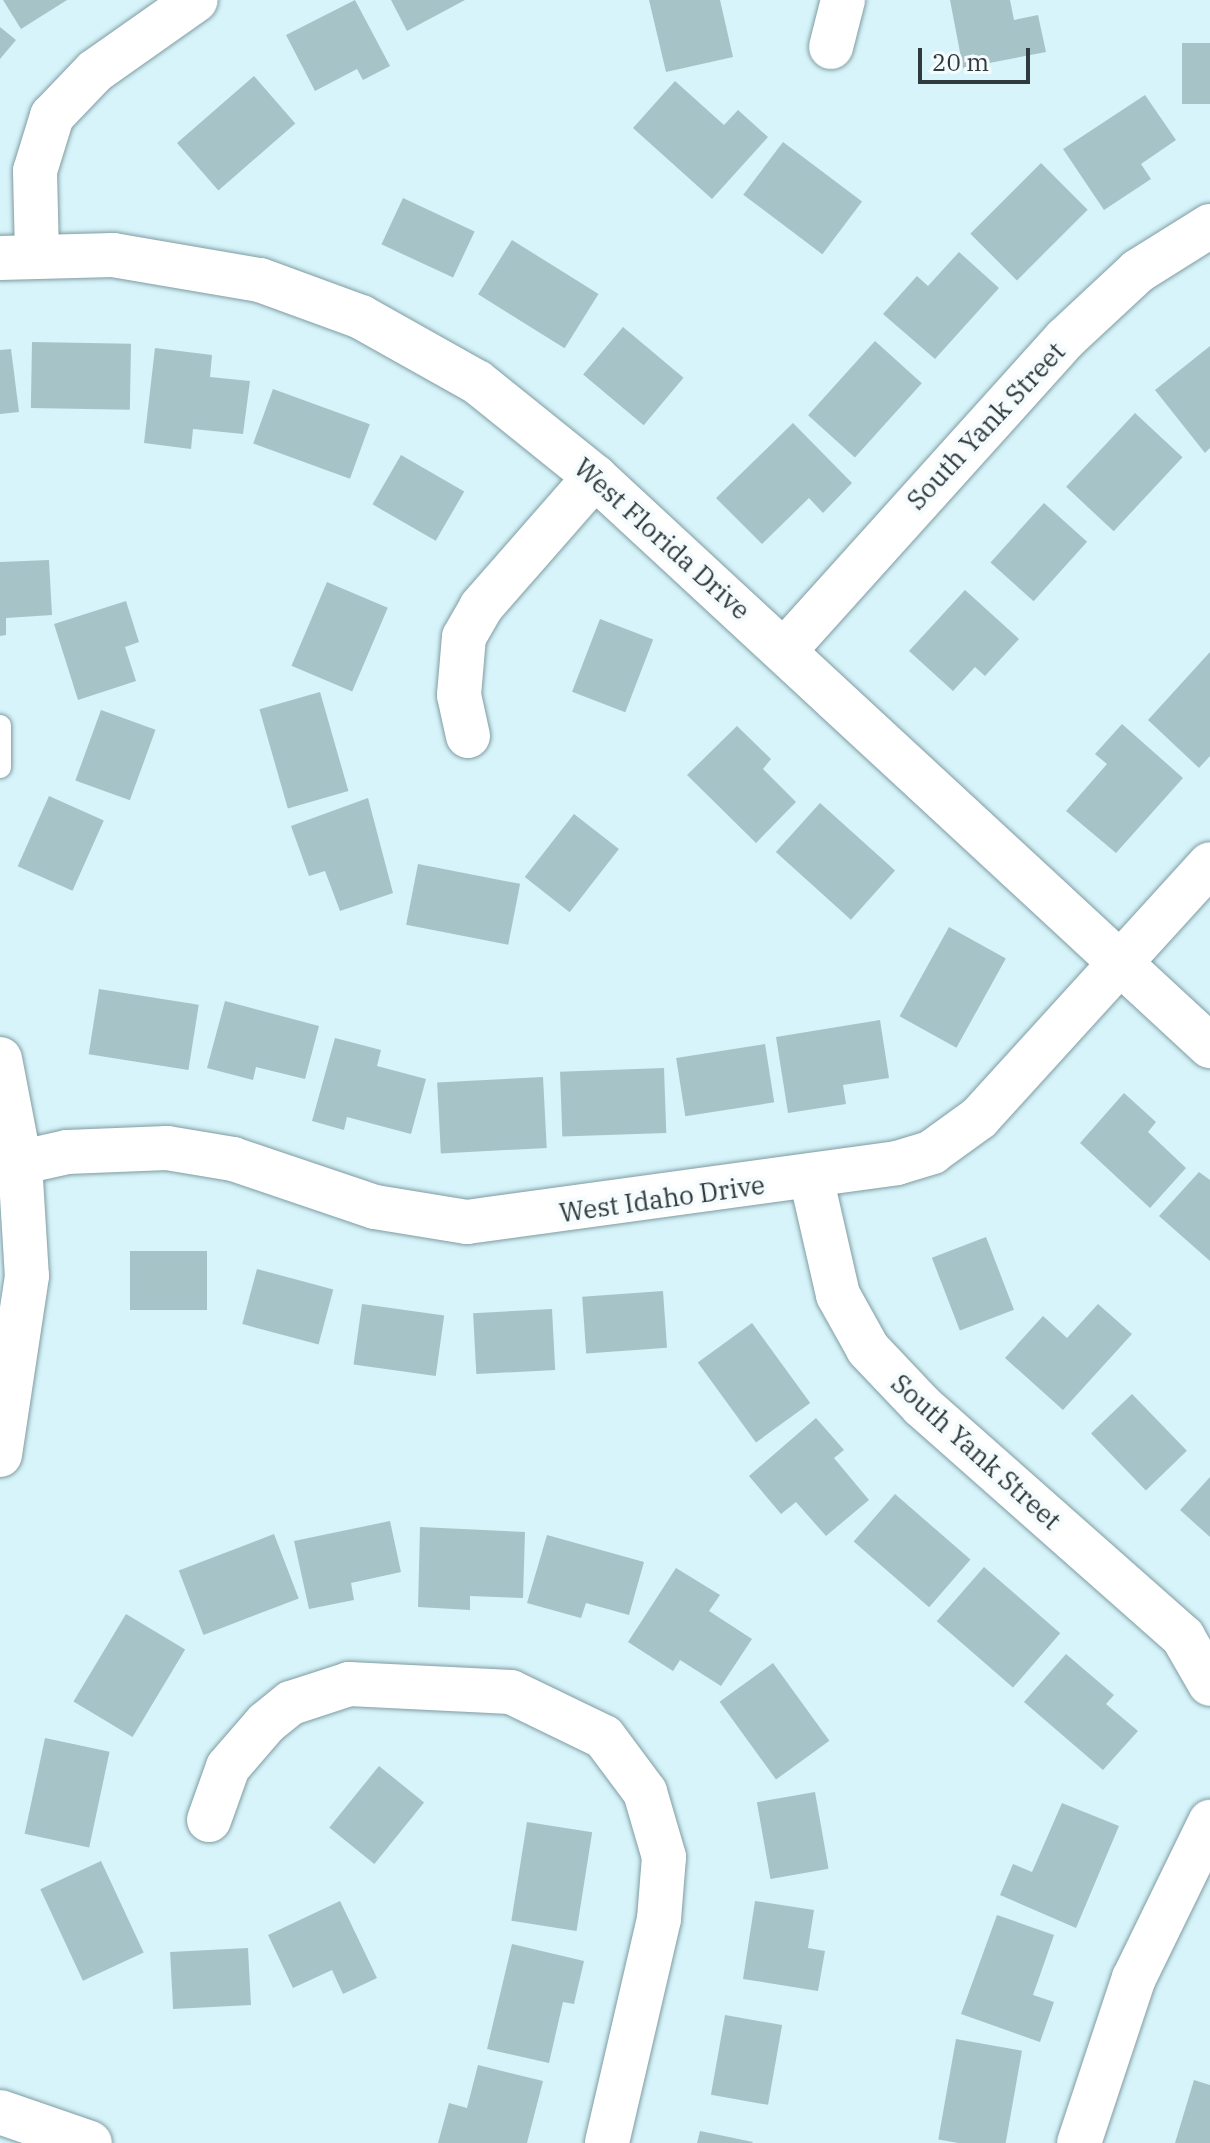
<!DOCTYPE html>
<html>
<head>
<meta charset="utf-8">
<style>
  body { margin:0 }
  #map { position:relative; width:1210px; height:2143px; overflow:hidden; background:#d6f4fa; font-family:"IBM Plex Serif",serif }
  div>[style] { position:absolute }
  .building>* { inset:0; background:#a6c3c8; transform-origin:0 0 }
  .roads { filter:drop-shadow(0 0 2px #809ca2) drop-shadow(0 0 2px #809ca2) }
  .service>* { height:22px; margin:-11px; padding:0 11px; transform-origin:11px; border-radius:11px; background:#fff }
  .minor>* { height:44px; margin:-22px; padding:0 22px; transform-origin:22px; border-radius:22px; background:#fff }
  .tertiary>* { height:44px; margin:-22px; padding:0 22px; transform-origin:22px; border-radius:22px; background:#fff }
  span { translate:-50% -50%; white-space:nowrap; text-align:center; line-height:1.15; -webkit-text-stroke:8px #f6fcfd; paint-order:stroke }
  .street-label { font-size:26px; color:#2e3a3d }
  .scale { position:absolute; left:918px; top:48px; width:112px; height:36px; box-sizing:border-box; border:4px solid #2e3a3d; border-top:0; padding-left:10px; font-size:24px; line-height:28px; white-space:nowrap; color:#2e3a3d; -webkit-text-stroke:6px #f6fcfd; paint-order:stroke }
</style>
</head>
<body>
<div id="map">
  <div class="building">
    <i style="clip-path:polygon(3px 0,67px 0,21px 29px)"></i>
    <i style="clip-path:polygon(355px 0,390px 66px,363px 80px,357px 69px,315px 91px,286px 35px)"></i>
    <i style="clip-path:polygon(391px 0,465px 0,407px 31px)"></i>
    <i style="clip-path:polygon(649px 0,720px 0,733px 57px,666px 72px)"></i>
    <i style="clip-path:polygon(950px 0,1010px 0,1014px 20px,1038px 15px,1046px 52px,963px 68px)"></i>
    <i style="clip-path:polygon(0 27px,16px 40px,0 59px)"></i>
    <i style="left:1210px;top:43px;width:61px;height:28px;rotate:90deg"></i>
    <i style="left:254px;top:76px;width:63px;height:102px;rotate:49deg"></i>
    <i style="clip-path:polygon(675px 81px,724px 125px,738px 110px,768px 137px,712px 199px,633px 128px)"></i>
    <i style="clip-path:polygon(1145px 95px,1176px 140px,1141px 164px,1151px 179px,1104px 210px,1063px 149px)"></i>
    <i style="left:783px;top:142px;width:99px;height:66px;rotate:37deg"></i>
    <i style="left:1041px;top:163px;width:66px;height:100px;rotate:45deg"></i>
    <i style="left:403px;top:198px;width:79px;height:51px;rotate:25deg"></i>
    <i style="left:512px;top:240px;width:102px;height:64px;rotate:32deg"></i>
    <i style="clip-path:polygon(959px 252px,999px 288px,935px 359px,883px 314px,917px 276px,928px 286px)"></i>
    <i style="left:623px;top:327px;width:79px;height:62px;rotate:40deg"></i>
    <i style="left:875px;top:341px;width:63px;height:100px;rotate:42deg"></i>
    <i style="left:32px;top:342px;width:99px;height:66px;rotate:1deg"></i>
    <i style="clip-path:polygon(1210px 346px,1210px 448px,1205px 453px,1155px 390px)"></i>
    <i style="clip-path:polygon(155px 348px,212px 355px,210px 377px,250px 381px,243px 434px,193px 429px,191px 449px,144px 443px)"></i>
    <i style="clip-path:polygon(11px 349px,19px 412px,0 414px,0 350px)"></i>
    <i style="left:273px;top:389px;width:103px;height:58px;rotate:20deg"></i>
    <i style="left:1135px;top:413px;width:65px;height:101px;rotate:43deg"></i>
    <i style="clip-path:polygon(793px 423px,852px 483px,823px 513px,809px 498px,762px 544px,716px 498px)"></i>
    <i style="left:401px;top:455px;width:73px;height:57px;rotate:30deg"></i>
    <i style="left:1044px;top:503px;width:58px;height:80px;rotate:42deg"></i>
    <i style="clip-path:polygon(49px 560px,52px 615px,6px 618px,6px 635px,0 636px,0 562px)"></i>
    <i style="left:327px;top:582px;width:66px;height:91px;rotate:23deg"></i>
    <i style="clip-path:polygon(965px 590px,1019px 639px,985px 676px,975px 667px,953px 691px,909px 651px)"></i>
    <i style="clip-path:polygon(126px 601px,139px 642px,125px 647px,136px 681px,78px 700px,54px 624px)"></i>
    <i style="left:600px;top:619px;width:57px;height:78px;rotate:21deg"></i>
    <i style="clip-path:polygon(1210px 652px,1210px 756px,1199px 768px,1148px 720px)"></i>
    <i style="left:320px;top:692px;width:103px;height:63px;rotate:74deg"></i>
    <i style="left:101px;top:710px;width:58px;height:75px;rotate:20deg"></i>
    <i style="clip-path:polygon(1122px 724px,1183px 778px,1116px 853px,1066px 811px,1107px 764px,1095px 754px)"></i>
    <i style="clip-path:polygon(737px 726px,771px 759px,763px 769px,796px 802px,756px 843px,687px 775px)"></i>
    <i style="left:49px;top:796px;width:60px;height:77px;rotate:24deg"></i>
    <i style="clip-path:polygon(368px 798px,393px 893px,340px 911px,325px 871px,309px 876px,291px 826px)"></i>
    <i style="left:820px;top:803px;width:101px;height:66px;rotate:42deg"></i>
    <i style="left:574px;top:814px;width:57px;height:80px;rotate:38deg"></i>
    <i style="left:418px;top:864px;width:104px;height:62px;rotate:11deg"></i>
    <i style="left:949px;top:927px;width:65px;height:102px;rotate:29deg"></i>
    <i style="left:99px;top:989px;width:101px;height:66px;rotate:9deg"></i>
    <i style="clip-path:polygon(225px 1001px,319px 1026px,305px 1079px,256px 1067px,253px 1080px,207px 1068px)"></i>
    <i style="clip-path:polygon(880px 1020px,889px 1078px,843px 1085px,846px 1104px,788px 1113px,776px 1037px)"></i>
    <i style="clip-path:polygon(335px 1038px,381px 1050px,377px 1066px,426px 1079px,411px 1134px,347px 1117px,344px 1130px,312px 1121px)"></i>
    <i style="left:765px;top:1044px;width:59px;height:90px;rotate:81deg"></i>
    <i style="left:664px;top:1068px;width:65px;height:104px;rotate:88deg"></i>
    <i style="left:543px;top:1077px;width:71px;height:106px;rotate:87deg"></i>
    <i style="clip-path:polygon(1124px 1093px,1156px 1122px,1148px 1132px,1186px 1168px,1150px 1208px,1080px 1143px)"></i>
    <i style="clip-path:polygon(1199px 1172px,1210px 1180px,1210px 1261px,1159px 1216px)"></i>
    <i style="left:986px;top:1237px;width:78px;height:58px;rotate:69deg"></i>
    <i style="left:130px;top:1251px;width:77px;height:59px"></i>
    <i style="left:257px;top:1269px;width:79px;height:57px;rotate:15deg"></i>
    <i style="left:663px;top:1291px;width:57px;height:81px;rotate:86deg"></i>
    <i style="left:362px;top:1304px;width:83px;height:61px;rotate:8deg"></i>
    <i style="clip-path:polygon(1098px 1304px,1132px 1334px,1063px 1410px,1005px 1358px,1043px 1316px,1067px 1338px)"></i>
    <i style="left:552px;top:1309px;width:61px;height:79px;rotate:87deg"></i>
    <i style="left:752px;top:1323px;width:99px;height:67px;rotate:54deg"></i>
    <i style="left:1132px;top:1394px;width:79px;height:57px;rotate:46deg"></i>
    <i style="clip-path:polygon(816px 1418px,844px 1450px,834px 1458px,869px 1500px,826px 1536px,796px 1502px,781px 1514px,749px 1476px)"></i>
    <i style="clip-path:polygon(1210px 1477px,1210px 1537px,1180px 1510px)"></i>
    <i style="left:895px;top:1494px;width:100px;height:63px;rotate:41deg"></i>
    <i style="clip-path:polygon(390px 1521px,401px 1572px,351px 1583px,354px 1600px,309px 1609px,294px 1541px)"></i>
    <i style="clip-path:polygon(420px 1527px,525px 1532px,523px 1598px,470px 1596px,470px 1610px,418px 1607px)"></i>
    <i style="left:274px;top:1534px;width:69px;height:102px;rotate:69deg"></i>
    <i style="clip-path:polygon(547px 1535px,644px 1562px,629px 1615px,586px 1603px,581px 1618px,527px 1603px)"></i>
    <i style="left:984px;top:1567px;width:101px;height:72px;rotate:41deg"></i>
    <i style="clip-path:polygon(676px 1568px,720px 1595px,709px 1611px,752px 1639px,721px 1686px,680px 1660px,673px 1671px,628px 1642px)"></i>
    <i style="left:126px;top:1614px;width:69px;height:102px;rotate:31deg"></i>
    <i style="clip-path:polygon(1066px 1654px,1114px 1695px,1106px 1704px,1138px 1731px,1103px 1770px,1024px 1702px)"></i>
    <i style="left:773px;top:1663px;width:96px;height:66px;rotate:54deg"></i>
    <i style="left:45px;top:1738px;width:66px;height:98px;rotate:12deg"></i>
    <i style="left:379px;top:1766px;width:58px;height:79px;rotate:39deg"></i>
    <i style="left:815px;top:1792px;width:78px;height:59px;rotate:80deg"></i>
    <i style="clip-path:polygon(1062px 1803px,1119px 1826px,1076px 1928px,1000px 1895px,1013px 1864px,1032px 1872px)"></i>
    <i style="left:527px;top:1822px;width:66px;height:100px;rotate:9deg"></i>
    <i style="left:101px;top:1861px;width:101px;height:67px;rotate:65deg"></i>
    <i style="clip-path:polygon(340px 1901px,377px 1978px,343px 1994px,332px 1970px,293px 1988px,268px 1935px)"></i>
    <i style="clip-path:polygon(755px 1901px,814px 1910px,808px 1948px,825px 1951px,818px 1991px,743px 1979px)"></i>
    <i style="clip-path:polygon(997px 1915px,1054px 1935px,1033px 1995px,1054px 2002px,1040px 2042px,961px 2014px)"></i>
    <i style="clip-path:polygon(512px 1944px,584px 1961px,574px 2004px,563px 2002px,549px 2063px,487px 2049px)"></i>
    <i style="left:248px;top:1948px;width:57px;height:78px;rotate:87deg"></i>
    <i style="left:725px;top:2015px;width:58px;height:81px;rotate:10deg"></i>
    <i style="left:956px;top:2039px;width:67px;height:102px;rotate:10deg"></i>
    <i style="clip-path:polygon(478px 2065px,543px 2081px,527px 2143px,438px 2143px,449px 2103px,467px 2108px)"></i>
    <i style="clip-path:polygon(1194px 2080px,1210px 2085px,1210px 2143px,1175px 2143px)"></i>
    <i style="clip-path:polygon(700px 2131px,753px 2142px,752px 2143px,697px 2143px)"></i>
  </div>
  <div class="roads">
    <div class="service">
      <i style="left:0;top:726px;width:41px;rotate:90deg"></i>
    </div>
    <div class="minor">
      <i style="left:831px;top:47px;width:49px;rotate:-75.7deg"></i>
      <i style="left:37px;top:254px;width:83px;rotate:-91.4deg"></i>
      <i style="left:35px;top:171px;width:58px;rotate:-72.8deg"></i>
      <i style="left:52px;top:116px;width:62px;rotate:-46.3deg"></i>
      <i style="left:95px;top:71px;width:123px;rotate:-35.1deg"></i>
      <i style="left:0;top:258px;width:113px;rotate:-1.5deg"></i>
      <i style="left:113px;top:255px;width:149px;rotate:9.7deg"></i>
      <i style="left:260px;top:280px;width:108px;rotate:20.1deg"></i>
      <i style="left:361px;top:317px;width:133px;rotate:29.3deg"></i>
      <i style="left:477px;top:382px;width:151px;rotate:38.8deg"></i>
      <i style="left:595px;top:477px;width:838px;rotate:42.78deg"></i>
      <i style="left:784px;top:651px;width:420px;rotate:-48deg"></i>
      <i style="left:1065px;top:339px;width:100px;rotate:-43deg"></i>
      <i style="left:1138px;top:271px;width:85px;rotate:-32deg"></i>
      <i style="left:468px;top:736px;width:42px;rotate:-102.4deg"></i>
      <i style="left:459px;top:695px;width:58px;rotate:-85.1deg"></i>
      <i style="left:464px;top:637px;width:34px;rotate:-60deg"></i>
      <i style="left:481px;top:607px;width:173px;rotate:-48.8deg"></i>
      <i style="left:0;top:1167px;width:69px;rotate:-12.6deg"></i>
      <i style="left:67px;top:1152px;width:100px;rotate:-2.3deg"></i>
      <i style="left:167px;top:1148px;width:67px;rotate:9.5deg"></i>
      <i style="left:233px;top:1159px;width:150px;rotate:18.7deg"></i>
      <i style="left:375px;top:1207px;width:93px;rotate:9.3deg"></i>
      <i style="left:467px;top:1222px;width:434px;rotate:-7.8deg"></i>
      <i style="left:897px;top:1163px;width:37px;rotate:-17deg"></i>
      <i style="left:932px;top:1152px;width:58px;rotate:-35.9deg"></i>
      <i style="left:979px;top:1118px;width:343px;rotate:-47.7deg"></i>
      <i style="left:811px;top:1177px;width:121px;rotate:77.1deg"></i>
      <i style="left:838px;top:1295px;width:62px;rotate:60.9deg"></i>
      <i style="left:868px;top:1349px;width:79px;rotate:46.5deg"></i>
      <i style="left:922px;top:1406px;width:349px;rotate:41.5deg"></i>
      <i style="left:1183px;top:1637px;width:54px;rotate:60.1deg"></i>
      <i style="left:209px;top:1820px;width:56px;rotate:-70.3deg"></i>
      <i style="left:228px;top:1767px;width:58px;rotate:-49.2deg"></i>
      <i style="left:266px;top:1723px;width:32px;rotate:-39deg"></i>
      <i style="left:291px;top:1703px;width:61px;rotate:-18.1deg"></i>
      <i style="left:349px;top:1684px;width:162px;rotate:2.8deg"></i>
      <i style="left:511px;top:1692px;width:103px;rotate:25.8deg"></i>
      <i style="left:604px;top:1737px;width:69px;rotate:53.3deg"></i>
      <i style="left:645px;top:1792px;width:68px;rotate:73.7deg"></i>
      <i style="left:664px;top:1857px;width:62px;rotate:94.6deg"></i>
      <i style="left:659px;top:1919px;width:230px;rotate:103.1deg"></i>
      <i style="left:0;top:2112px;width:95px;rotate:19deg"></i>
      <i style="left:1079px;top:2143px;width:174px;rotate:-71.6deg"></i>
      <i style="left:1134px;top:1978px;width:174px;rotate:-64deg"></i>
    </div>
    <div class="tertiary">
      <i style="left:0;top:1059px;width:106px;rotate:79.1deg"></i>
      <i style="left:20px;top:1163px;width:113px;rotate:86.5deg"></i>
      <i style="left:27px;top:1276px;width:181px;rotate:98.6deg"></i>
    </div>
  </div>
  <div class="street-label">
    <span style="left:986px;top:426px;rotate:-47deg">South Yank Street</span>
    <span style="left:662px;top:539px;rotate:42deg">West Florida Drive</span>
    <span style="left:662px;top:1199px;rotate:-8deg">West Idaho Drive</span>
    <span style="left:976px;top:1452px;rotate:42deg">South Yank Street</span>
  </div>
  <div class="scale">20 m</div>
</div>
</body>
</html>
